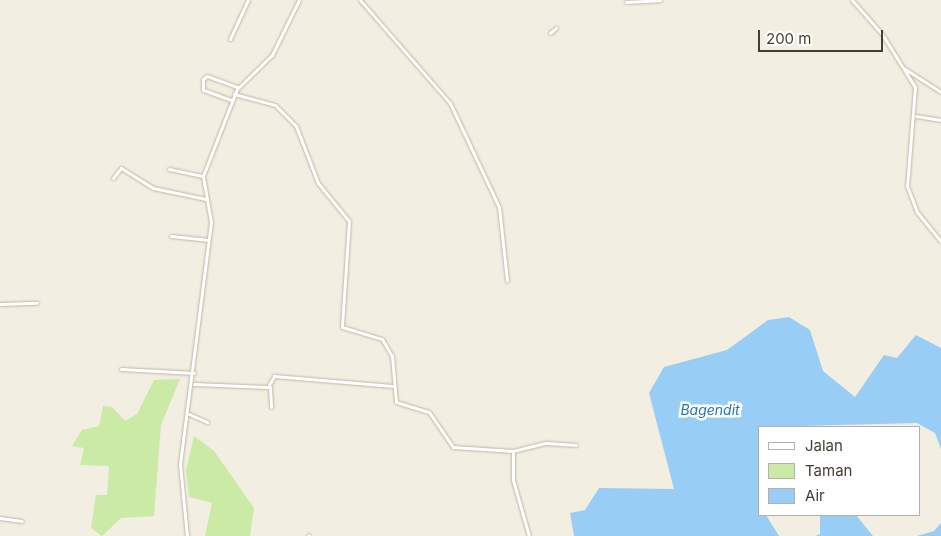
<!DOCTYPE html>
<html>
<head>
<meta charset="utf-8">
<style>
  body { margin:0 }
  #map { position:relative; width:941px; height:536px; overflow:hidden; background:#f2eee1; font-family:Inter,sans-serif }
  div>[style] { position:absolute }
  .green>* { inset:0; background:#caeaa6 }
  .water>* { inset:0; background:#98cdf5 }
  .roads { filter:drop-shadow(0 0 1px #beb6a4) drop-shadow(0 0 1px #beb6a4) }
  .street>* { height:3px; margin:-1.5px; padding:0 1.5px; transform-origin:1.5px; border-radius:1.5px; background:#fff }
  span { translate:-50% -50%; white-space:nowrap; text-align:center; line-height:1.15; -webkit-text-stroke:5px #fff; paint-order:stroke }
  .water-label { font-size:14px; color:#2475b6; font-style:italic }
  .legend { position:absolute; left:758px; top:426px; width:162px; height:90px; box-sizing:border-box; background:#fff; border:1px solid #b4b1ad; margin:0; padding:6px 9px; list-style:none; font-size:15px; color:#443d32 }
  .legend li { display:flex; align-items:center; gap:10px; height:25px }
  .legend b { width:25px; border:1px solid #b4b1ad }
  .scale { position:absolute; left:758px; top:30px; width:125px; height:22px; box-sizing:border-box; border:2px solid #443d32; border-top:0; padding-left:6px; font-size:15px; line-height:18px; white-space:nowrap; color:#443d32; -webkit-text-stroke:4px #fff; paint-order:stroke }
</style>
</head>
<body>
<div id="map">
  <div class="green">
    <i style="clip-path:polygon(180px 379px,161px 425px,154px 516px,121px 518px,102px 536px,91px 528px,96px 495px,107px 495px,109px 466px,80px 465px,84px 448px,72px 446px,82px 430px,99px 426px,103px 406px,112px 407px,125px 421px,137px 414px,154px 380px)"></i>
    <i style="clip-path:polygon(194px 436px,214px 451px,254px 508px,250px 536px,205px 536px,212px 503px,189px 497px,186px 470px)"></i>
  </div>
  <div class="water">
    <i style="clip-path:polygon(789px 317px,810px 330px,823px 371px,855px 397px,884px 355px,897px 358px,916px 335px,941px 348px,941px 449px,935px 433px,917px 423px,760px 427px,760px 515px,766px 515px,779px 536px,574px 536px,570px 513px,585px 510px,599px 488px,674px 489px,649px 393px,664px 367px,727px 350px,768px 320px)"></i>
    <i style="clip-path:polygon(820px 515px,856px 515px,873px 536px,815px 536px,820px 534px)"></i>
    <i style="clip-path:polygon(941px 523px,941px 536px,917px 536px,934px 531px)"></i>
  </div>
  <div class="roads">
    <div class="street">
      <i style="left:360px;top:0;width:137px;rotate:48.9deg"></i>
      <i style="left:450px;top:103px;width:115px;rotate:64.8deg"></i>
      <i style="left:499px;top:207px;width:74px;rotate:83.8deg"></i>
      <i style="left:852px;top:0;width:45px;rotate:48.6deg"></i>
      <i style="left:882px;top:34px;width:62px;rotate:58.1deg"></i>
      <i style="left:915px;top:87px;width:99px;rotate:94.6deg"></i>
      <i style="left:907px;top:186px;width:28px;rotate:69deg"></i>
      <i style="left:917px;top:212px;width:38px;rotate:51deg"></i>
      <i style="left:626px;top:2px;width:34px;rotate:-3deg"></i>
      <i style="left:550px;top:33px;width:8px;rotate:-40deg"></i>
      <i style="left:230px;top:39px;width:43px;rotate:-65.2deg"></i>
      <i style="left:905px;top:69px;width:43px;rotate:32.6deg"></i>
      <i style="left:234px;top:94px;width:42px;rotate:15deg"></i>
      <i style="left:275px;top:105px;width:30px;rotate:45deg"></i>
      <i style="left:296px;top:126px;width:61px;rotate:68.9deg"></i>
      <i style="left:318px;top:183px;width:49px;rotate:50.8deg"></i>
      <i style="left:349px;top:221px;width:106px;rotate:93.8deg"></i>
      <i style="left:342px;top:327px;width:42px;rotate:16.7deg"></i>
      <i style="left:382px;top:339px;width:20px;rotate:60deg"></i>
      <i style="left:392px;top:356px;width:46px;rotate:85deg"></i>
      <i style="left:396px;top:402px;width:34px;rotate:17deg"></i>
      <i style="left:429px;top:412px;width:42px;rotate:55.6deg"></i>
      <i style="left:453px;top:447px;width:60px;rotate:3.8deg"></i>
      <i style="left:513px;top:451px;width:29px;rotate:90deg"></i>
      <i style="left:513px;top:480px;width:58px;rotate:74.1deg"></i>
      <i style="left:231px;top:100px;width:30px;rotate:-160deg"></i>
      <i style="left:203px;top:90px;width:11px;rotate:-90deg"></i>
      <i style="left:203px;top:79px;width:5px;rotate:-37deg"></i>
      <i style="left:207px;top:76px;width:33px;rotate:20deg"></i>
      <i style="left:916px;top:116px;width:25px;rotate:9deg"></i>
      <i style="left:169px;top:169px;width:35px;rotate:12deg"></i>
      <i style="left:113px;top:178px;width:13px;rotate:-51deg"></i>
      <i style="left:121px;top:168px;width:38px;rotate:32deg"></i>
      <i style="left:153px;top:188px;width:54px;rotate:11.7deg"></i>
      <i style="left:171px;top:236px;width:36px;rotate:6deg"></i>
      <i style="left:0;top:304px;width:37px;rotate:-2deg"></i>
      <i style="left:121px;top:369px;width:73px;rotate:3.1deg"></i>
      <i style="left:194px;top:384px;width:74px;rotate:2.3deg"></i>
      <i style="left:268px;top:387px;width:13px;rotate:-61deg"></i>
      <i style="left:274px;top:376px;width:119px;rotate:4.8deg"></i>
      <i style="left:270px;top:387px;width:20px;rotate:87deg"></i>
      <i style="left:189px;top:414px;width:20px;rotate:24deg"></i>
      <i style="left:513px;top:451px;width:34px;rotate:-14deg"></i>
      <i style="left:546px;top:443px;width:30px;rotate:4deg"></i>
      <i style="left:0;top:518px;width:22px;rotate:8deg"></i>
      <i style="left:187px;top:536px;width:72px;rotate:-95.6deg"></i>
      <i style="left:180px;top:464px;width:244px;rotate:-82.7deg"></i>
      <i style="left:211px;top:222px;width:47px;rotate:-99.9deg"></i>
      <i style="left:203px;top:176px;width:93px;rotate:-68.7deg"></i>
      <i style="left:237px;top:89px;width:49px;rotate:-44.2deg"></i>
      <i style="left:272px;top:55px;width:61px;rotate:-63.9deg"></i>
      <i style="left:308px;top:536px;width:1px;rotate:-45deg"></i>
    </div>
  </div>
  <div class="water-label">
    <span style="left:710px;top:410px">Bagendit</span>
  </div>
  <ul class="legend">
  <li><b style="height:6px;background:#fff"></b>Jalan</li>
  <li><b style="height:14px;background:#caeaa6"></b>Taman</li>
  <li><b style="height:14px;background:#98cdf5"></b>Air</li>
  </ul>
  <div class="scale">200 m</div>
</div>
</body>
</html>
